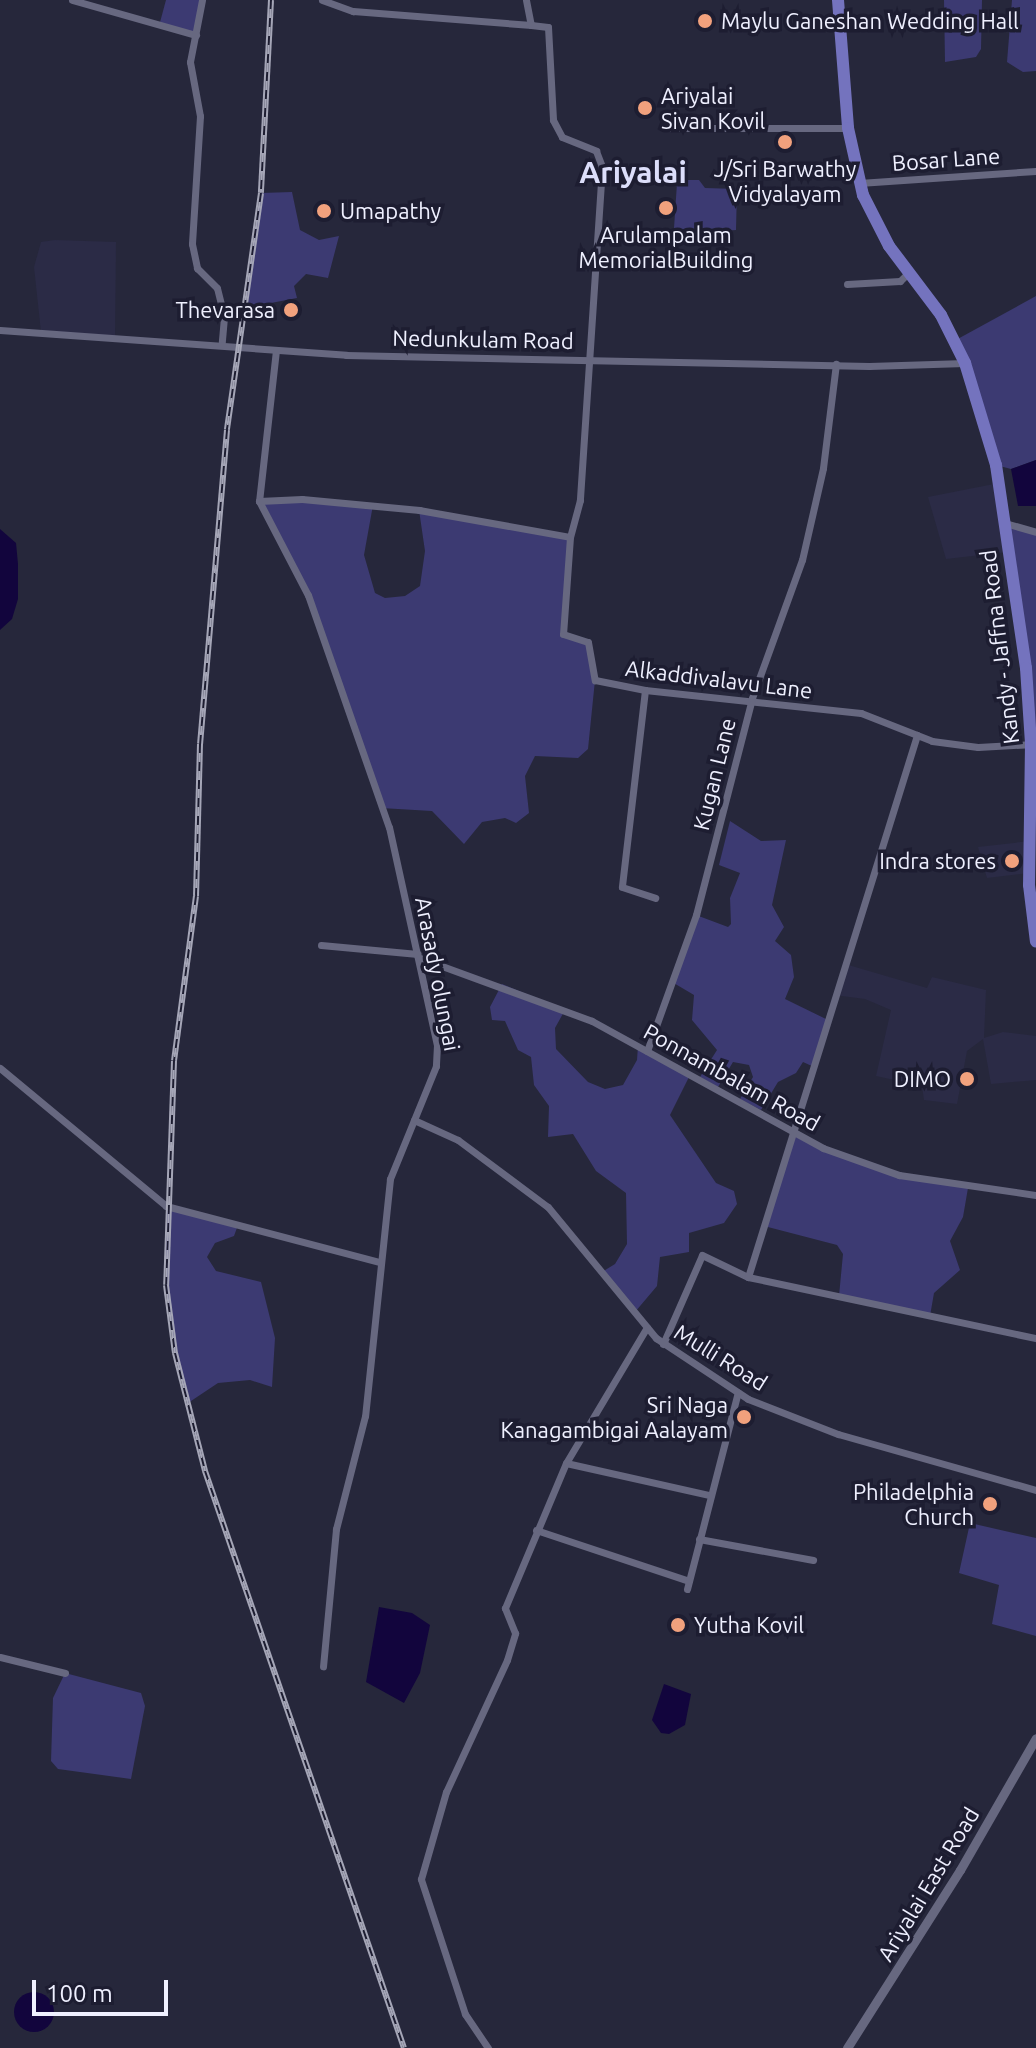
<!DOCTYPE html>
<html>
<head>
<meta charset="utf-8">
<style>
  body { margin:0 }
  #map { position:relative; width:1036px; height:2048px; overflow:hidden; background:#26273b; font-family:Ubuntu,sans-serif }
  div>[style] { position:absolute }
  .built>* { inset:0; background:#2b2b46 }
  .green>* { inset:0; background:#3c3a72 }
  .water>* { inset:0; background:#12053d }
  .round { border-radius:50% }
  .minor>* { height:7px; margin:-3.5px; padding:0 3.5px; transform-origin:3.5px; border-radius:3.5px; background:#676880 }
  .tertiary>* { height:9px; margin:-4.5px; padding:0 4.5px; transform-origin:4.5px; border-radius:4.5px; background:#676880 }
  .trunk>* { height:12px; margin:-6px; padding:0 6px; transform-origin:6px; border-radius:6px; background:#7473be }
  .rail>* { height:6px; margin-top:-3px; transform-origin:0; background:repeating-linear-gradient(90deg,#1d1d31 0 9px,#a5a6b7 0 18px); box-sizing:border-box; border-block:2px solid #a5a6b7 }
  .dots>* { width:22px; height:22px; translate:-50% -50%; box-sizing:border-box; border:4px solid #1d1d31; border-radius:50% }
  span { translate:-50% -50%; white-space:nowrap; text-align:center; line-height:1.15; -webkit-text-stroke:7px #1d1d31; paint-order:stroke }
  .poi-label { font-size:22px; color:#eff0ff }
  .left { translate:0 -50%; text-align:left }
  .right { translate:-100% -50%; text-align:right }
  .street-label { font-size:22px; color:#eff0ff }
  .district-label { font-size:30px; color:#dcdefa; font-weight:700 }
  .scale { position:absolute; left:32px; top:1980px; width:136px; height:36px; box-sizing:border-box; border:4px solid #eff0ff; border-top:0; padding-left:10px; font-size:24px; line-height:28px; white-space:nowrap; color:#eff0ff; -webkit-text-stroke:6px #1d1d31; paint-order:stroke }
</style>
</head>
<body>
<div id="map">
  <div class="built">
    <i style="clip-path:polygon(55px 240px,116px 242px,115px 337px,41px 332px,34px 267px,41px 242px)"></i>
    <i style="clip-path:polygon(999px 483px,1008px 552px,946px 559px,928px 497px)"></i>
    <i style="clip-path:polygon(1030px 841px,1029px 873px,987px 878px,978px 847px)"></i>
    <i style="clip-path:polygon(845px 964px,927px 988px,932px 977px,986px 990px,984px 1038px,1003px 1032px,1036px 1036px,1036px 1080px,991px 1084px,983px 1039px,967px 1051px,957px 1104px,924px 1100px,922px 1086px,876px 1076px,891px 1010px,865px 999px,834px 995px)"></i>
  </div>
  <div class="green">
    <i style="clip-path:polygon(166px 0,202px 0,196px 35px,159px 26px)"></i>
    <i style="clip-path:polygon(944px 0,982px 0,981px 49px,976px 57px,945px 62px)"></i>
    <i style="clip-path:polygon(1012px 0,1036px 0,1036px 71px,1023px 72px,1007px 62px)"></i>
    <i style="clip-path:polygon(682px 180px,699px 180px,705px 188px,737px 189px,736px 230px,693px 233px,674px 228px,677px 183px)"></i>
    <i style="clip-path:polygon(292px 192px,300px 230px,319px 240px,339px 236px,328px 278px,306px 274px,294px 286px,297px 298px,245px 308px,261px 193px)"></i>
    <i style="clip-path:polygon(1036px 296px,1036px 460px,1011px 469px,996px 465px,954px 341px)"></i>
    <i style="clip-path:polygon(259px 501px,373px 505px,364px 555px,375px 593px,385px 598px,405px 596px,420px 586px,425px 551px,419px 510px,570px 537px,563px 633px,588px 642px,595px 680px,588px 749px,578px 758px,535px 756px,525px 776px,529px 813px,516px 823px,505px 818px,482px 822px,464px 844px,432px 811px,381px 808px,308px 595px)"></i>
    <i style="clip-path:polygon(1005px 523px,1036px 532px,1036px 744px)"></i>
    <i style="clip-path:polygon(730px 821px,761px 841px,786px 840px,772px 905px,784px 927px,775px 941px,791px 955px,794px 977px,785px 999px,828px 1020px,814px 1067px,803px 1062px,796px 1073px,778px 1082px,761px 1110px,740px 1099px,753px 1077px,749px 1065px,733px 1062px,718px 1087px,700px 1077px,717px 1050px,692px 1020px,694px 995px,672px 982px,696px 915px,728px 927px,731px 924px,730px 898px,740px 873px,719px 865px)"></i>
    <i style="clip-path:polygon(502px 984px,565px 1010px,555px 1028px,556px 1049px,588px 1082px,605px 1089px,623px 1085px,637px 1060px,638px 1046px,691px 1073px,670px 1115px,716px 1183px,734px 1191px,737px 1204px,724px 1223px,689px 1233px,689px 1252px,660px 1257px,657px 1286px,635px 1312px,602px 1272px,615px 1264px,627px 1244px,626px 1193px,596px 1171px,573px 1134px,548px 1137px,549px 1106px,534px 1085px,531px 1057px,518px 1050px,505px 1021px,492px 1020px,490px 1007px)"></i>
    <i style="clip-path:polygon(795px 1131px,823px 1148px,899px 1175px,968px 1188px,963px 1217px,950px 1241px,960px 1270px,934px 1293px,930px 1316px,839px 1296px,843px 1254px,837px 1245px,764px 1226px)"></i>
    <i style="clip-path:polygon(166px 1206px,238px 1225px,234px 1236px,215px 1243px,207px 1257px,216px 1271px,261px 1282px,275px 1338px,272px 1387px,250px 1380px,218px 1383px,188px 1403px,175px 1353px,166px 1285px)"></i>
    <i style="clip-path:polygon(970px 1523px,1036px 1538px,1036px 1636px,992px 1624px,999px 1585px,959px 1573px)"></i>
    <i style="clip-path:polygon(65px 1673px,141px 1693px,145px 1706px,131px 1779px,58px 1769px,51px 1761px,53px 1698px)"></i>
  </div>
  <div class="water">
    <i style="clip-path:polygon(1036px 460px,1036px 506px,1018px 506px,1011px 469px)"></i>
    <i style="clip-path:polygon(0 529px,16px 543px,18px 564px,18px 599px,12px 619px,0 630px)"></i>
    <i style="clip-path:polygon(379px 1607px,412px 1613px,430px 1625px,420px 1673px,404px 1703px,366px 1682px)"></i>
    <i style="clip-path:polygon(664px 1684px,691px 1694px,685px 1725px,669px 1734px,661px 1733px,652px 1720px)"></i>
    <i class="round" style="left:14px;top:1992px;width:40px;height:40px"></i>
  </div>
  <div class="minor">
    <i style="left:72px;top:0;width:129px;rotate:15.8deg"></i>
    <i style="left:202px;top:0;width:63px;rotate:101deg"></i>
    <i style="left:190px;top:62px;width:55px;rotate:79.5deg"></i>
    <i style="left:200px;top:116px;width:128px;rotate:93.6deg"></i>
    <i style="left:192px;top:244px;width:25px;rotate:78deg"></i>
    <i style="left:197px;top:268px;width:28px;rotate:45deg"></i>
    <i style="left:217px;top:288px;width:30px;rotate:76deg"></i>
    <i style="left:224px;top:317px;width:25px;rotate:95deg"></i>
    <i style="left:322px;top:0;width:33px;rotate:20deg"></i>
    <i style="left:353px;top:11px;width:179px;rotate:4.5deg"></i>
    <i style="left:526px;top:0;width:25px;rotate:79deg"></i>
    <i style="left:531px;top:25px;width:17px;rotate:7deg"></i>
    <i style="left:548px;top:27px;width:93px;rotate:86.9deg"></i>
    <i style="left:553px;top:120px;width:19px;rotate:62deg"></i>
    <i style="left:562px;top:137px;width:37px;rotate:22deg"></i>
    <i style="left:596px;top:151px;width:17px;rotate:69deg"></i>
    <i style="left:602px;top:167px;width:334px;rotate:93.8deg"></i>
    <i style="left:580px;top:500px;width:38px;rotate:105deg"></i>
    <i style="left:570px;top:537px;width:97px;rotate:94.1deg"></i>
    <i style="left:563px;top:634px;width:26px;rotate:18deg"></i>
    <i style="left:588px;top:642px;width:39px;rotate:80deg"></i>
    <i style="left:595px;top:680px;width:51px;rotate:11.3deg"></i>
    <i style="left:645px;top:690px;width:217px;rotate:6.1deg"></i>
    <i style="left:861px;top:713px;width:76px;rotate:21.5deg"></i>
    <i style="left:932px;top:741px;width:46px;rotate:7.4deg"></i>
    <i style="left:978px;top:747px;width:56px;rotate:-3.1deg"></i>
    <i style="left:670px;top:128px;width:178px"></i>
    <i style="left:859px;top:183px;width:177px;rotate:-3.9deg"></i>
    <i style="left:847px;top:284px;width:53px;rotate:-3.2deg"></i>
    <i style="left:900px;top:281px;width:11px;rotate:-45deg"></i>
    <i style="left:0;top:330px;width:347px;rotate:4.1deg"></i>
    <i style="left:346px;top:355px;width:523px;rotate:1.2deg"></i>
    <i style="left:869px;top:366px;width:96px;rotate:-1.8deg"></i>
    <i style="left:276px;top:350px;width:152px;rotate:96.4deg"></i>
    <i style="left:259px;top:501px;width:106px;rotate:62.5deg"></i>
    <i style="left:308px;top:595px;width:246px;rotate:70.8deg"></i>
    <i style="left:389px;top:827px;width:223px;rotate:77.6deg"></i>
    <i style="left:437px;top:1045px;width:21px;rotate:93deg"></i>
    <i style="left:436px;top:1066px;width:122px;rotate:112.2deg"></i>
    <i style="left:390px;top:1179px;width:238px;rotate:96deg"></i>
    <i style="left:365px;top:1416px;width:117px;rotate:104.4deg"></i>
    <i style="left:336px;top:1529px;width:138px;rotate:95.4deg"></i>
    <i style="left:259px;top:501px;width:43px;rotate:-2.7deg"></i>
    <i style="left:302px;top:499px;width:118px;rotate:5.4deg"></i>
    <i style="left:419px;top:510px;width:153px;rotate:10.1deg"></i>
    <i style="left:1005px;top:523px;width:32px;rotate:16deg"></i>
    <i style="left:645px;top:690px;width:198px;rotate:96.7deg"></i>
    <i style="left:622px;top:887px;width:35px;rotate:18deg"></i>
    <i style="left:321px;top:945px;width:97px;rotate:5.3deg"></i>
    <i style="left:420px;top:958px;width:183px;rotate:20.1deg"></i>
    <i style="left:592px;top:1021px;width:264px;rotate:28.8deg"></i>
    <i style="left:823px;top:1148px;width:81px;rotate:19.6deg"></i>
    <i style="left:899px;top:1175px;width:138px;rotate:8.3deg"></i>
    <i style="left:647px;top:1051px;width:145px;rotate:-70.2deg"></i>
    <i style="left:696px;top:915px;width:224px;rotate:-75.5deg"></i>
    <i style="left:752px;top:698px;width:147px;rotate:-70.1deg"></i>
    <i style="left:802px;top:560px;width:94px;rotate:-77.1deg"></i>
    <i style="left:823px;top:468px;width:105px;rotate:-82.9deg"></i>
    <i style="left:0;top:1068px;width:216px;rotate:39.7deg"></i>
    <i style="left:166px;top:1206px;width:221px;rotate:14.7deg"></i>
    <i style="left:414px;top:1120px;width:48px;rotate:24.4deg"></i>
    <i style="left:458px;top:1140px;width:112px;rotate:36.7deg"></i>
    <i style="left:548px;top:1207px;width:170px;rotate:50.5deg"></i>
    <i style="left:656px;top:1338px;width:110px;rotate:33.5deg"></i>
    <i style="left:748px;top:1399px;width:97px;rotate:21.3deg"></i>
    <i style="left:838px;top:1434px;width:206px;rotate:15.8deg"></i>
    <i style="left:748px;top:1277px;width:294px;rotate:12deg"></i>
    <i style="left:663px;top:1344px;width:97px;rotate:-66.3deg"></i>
    <i style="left:702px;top:1255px;width:51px;rotate:25.6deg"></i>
    <i style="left:748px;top:1277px;width:568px;rotate:-72.68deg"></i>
    <i style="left:566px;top:1463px;width:147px;rotate:12.6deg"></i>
    <i style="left:536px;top:1530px;width:161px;rotate:18.4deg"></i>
    <i style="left:699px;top:1539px;width:116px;rotate:10.4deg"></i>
    <i style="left:687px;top:1589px;width:203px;rotate:-75.5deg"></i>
    <i style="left:0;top:1657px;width:67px;rotate:13.8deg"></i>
    <i style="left:488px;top:2048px;width:41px;rotate:-124.1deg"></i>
    <i style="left:465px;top:2014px;width:142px;rotate:-108.1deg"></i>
    <i style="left:421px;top:1879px;width:91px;rotate:-74deg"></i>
    <i style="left:446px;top:1792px;width:145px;rotate:-65.2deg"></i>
    <i style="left:507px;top:1660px;width:28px;rotate:-73deg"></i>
    <i style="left:515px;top:1633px;width:27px;rotate:-112deg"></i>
    <i style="left:505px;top:1608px;width:157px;rotate:-67.2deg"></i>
    <i style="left:566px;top:1463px;width:158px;rotate:-59.2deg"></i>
  </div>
  <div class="tertiary">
    <i style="left:847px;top:2048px;width:211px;rotate:-57.6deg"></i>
    <i style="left:960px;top:1870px;width:152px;rotate:-60.1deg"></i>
  </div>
  <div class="trunk">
    <i style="left:838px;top:0;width:128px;rotate:85.5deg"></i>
    <i style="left:848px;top:128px;width:69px;rotate:77.4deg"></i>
    <i style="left:863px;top:195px;width:57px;rotate:63deg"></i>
    <i style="left:889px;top:246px;width:86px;rotate:53deg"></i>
    <i style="left:941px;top:315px;width:54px;rotate:63.4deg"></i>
    <i style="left:965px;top:363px;width:107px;rotate:73.1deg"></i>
    <i style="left:996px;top:465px;width:205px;rotate:81.6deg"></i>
    <i style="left:1026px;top:668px;width:76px;rotate:86.2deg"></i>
    <i style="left:1031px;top:744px;width:141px;rotate:90.8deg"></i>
    <i style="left:1029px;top:885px;width:57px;rotate:83deg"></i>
  </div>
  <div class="rail">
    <i style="left:271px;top:0;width:193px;rotate:93deg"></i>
    <i style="left:261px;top:193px;width:239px;rotate:98.2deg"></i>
    <i style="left:227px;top:430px;width:315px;rotate:94.9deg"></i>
    <i style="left:200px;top:744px;width:152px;rotate:91.5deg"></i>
    <i style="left:196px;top:896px;width:166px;rotate:97.6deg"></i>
    <i style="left:174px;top:1061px;width:224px;rotate:92deg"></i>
    <i style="left:166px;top:1285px;width:69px;rotate:82.5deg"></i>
    <i style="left:175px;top:1353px;width:122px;rotate:75.7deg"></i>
    <i style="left:205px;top:1471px;width:610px;rotate:70.97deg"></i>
  </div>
  <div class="dots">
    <i style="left:705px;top:21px;background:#f1a17d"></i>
    <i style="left:645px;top:108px;background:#f1a17d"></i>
    <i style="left:785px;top:142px;background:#f1a17d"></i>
    <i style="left:666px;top:208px;background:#f1a17d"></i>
    <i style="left:324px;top:211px;background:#f1a17d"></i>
    <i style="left:291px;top:310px;background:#f1a17d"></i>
    <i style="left:1012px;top:861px;background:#f1a17d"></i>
    <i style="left:967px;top:1079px;background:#f1a17d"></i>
    <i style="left:744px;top:1417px;background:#f1a17d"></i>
    <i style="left:990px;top:1504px;background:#f1a17d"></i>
    <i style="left:678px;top:1625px;background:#f1a17d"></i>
  </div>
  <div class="poi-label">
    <span class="left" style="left:721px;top:21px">Maylu Ganeshan Wedding Hall</span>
    <span class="left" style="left:661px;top:108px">Ariyalai<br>Sivan Kovil</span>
    <span style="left:785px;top:181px">J/Sri Barwathy<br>Vidyalayam</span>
    <span class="left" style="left:340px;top:211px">Umapathy</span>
    <span style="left:666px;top:247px">Arulampalam<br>MemorialBuilding</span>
    <span class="right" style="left:275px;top:310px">Thevarasa</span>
    <span class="right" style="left:996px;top:861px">Indra stores</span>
    <span class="right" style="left:951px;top:1079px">DIMO</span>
    <span class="right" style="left:728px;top:1417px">Sri Naga<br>Kanagambigai Aalayam</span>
    <span class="right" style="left:974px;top:1504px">Philadelphia<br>Church</span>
    <span class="left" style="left:694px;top:1625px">Yutha Kovil</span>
  </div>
  <div class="street-label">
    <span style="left:946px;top:159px;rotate:-4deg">Bosar Lane</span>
    <span style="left:483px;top:339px;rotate:1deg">Nedunkulam Road</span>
    <span style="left:999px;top:647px;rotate:-97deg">Kandy - Jaffna Road</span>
    <span style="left:719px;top:679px;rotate:7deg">Alkaddivalavu Lane</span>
    <span style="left:714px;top:774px;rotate:-76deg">Kugan Lane</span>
    <span style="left:438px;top:974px;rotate:79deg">Arasady olungai</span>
    <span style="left:732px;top:1077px;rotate:29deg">Ponnambalam Road</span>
    <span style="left:721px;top:1357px;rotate:32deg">Mulli Road</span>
    <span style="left:928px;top:1884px;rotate:-59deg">Ariyalai East Road</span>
  </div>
  <div class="district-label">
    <span style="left:633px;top:172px">Ariyalai</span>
  </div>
  <div class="scale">100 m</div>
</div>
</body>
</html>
